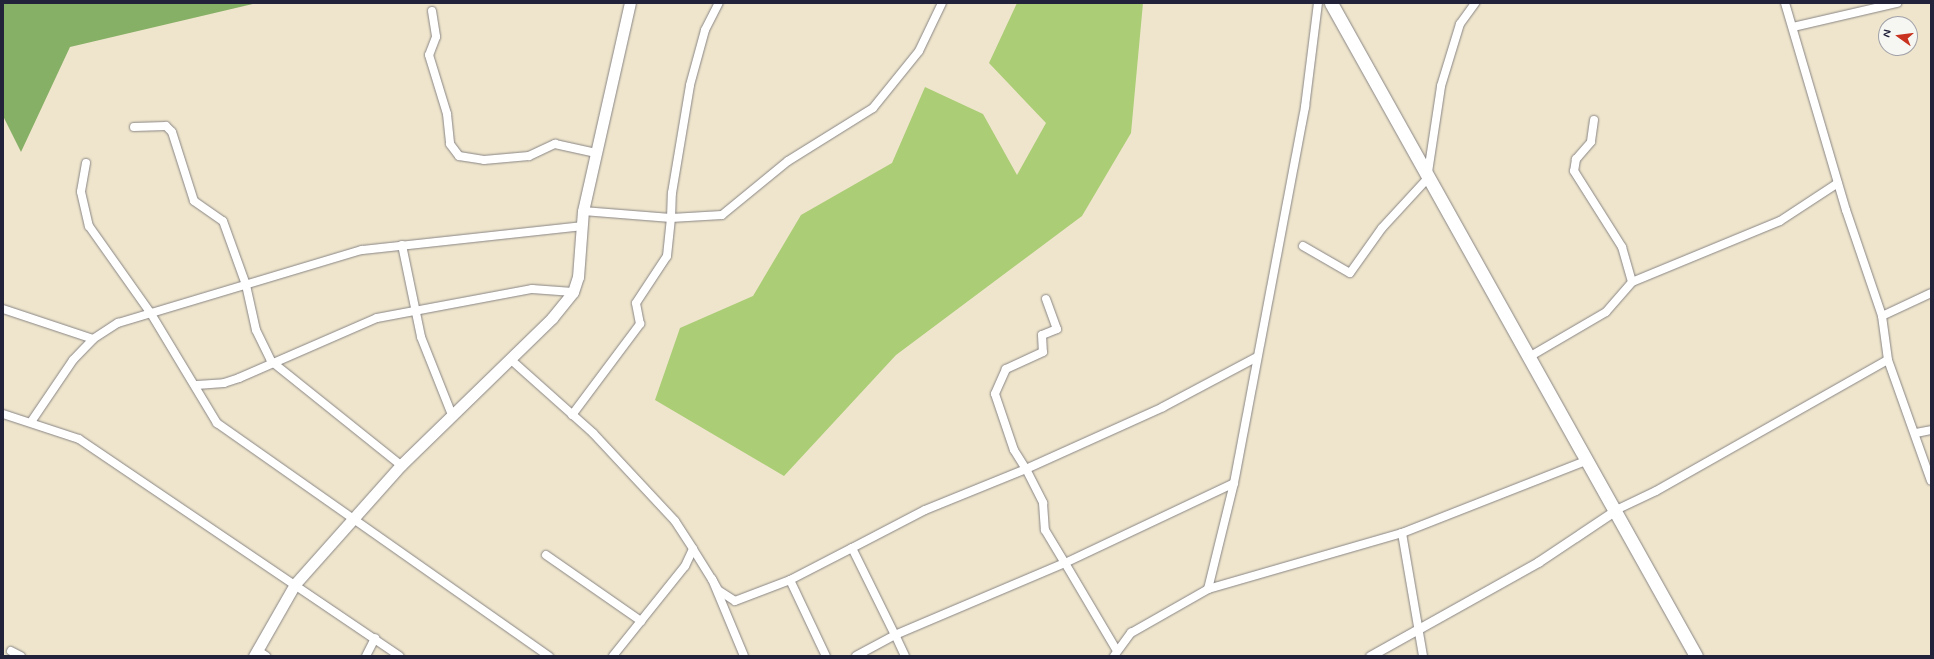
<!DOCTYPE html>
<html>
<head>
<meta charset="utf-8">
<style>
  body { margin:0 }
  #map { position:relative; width:1934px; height:659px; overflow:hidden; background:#efe5cc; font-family:Mynerve,sans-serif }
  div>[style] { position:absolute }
  .green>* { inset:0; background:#aacd76 }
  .forest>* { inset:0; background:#87b067 }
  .roads { filter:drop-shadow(0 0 1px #888484) drop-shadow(0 0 1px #888484) }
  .minor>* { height:8px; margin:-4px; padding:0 4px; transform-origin:4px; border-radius:4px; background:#fff }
  .tertiary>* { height:9px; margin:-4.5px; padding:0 4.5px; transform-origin:4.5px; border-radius:4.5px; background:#fff }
  .secondary>* { height:11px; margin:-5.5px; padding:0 5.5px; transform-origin:5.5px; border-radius:5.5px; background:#fff }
  .trunk>* { height:13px; margin:-6.5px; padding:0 6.5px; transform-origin:6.5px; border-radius:6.5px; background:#fff }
  span { translate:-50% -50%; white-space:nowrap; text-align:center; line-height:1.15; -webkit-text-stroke:3px #f6f6f2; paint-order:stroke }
  .frame { position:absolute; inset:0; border:4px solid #22223b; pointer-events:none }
  .north { position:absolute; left:1878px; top:16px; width:40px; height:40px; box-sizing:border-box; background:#f6f6f2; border:1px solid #a1a1a9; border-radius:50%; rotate:284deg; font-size:11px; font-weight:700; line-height:16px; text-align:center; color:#22223b }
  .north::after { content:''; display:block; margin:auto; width:14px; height:18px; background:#c8321e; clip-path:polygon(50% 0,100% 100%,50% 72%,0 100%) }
</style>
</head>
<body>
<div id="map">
  <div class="green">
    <i style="clip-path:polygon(1017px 3px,1143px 3px,1131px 133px,1082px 216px,896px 355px,784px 476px,655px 400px,680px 328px,753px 296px,801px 215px,892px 163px,925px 87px,983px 114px,1017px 175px,1046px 123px,989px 63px)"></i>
  </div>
  <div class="forest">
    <i style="clip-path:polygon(3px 3px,257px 3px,70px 47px,21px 152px,3px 116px)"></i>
  </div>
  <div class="roads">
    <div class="minor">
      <i style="left:1785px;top:3px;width:216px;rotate:73.6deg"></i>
      <i style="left:1846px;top:210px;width:112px;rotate:71.2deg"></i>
      <i style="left:1882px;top:316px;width:44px;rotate:82.2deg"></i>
      <i style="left:1888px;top:360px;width:128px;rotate:70.4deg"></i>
      <i style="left:432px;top:11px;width:26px;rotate:81deg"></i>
      <i style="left:436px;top:37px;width:19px;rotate:111deg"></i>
      <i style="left:429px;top:55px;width:62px;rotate:73deg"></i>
      <i style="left:447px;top:114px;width:30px;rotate:84deg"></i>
      <i style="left:450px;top:144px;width:15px;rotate:53deg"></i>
      <i style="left:459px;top:156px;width:25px;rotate:9deg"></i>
      <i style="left:484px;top:160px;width:45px;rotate:-5.1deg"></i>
      <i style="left:529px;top:156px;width:29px;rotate:-25deg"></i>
      <i style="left:555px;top:144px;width:42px;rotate:12.4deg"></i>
      <i style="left:1793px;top:27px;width:107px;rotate:-13deg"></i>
      <i style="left:1594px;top:120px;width:22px;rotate:98deg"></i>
      <i style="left:1591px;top:142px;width:23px;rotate:131deg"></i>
      <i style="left:1576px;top:159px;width:12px;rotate:99deg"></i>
      <i style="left:1574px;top:171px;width:90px;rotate:57.7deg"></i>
      <i style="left:1622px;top:247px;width:36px;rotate:74deg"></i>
      <i style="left:134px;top:127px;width:32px;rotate:-2deg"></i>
      <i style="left:166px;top:126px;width:8px;rotate:45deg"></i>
      <i style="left:172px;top:132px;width:72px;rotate:72.3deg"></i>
      <i style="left:194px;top:201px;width:35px;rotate:35deg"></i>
      <i style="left:223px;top:221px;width:68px;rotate:70.2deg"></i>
      <i style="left:246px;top:285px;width:46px;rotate:77.5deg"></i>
      <i style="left:256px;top:330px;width:34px;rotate:64deg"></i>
      <i style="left:271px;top:361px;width:166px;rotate:38.7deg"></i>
      <i style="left:86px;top:163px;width:29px;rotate:100deg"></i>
      <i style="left:81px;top:192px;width:35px;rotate:77deg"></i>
      <i style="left:89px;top:226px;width:105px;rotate:54.7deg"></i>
      <i style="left:150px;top:312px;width:130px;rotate:58.9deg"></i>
      <i style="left:217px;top:423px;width:406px;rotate:35.1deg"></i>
      <i style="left:583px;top:211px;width:88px;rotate:4.5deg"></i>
      <i style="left:671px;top:218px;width:25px;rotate:-88deg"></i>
      <i style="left:672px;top:193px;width:109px;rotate:-80.5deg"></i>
      <i style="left:690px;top:85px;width:57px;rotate:-74.7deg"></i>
      <i style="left:705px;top:30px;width:30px;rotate:-63deg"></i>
      <i style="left:402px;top:245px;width:94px;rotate:78.3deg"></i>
      <i style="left:421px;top:337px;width:84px;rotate:68.3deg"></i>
      <i style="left:1303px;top:246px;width:54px;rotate:29.9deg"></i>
      <i style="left:1350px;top:273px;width:55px;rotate:-54.6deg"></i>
      <i style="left:1382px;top:228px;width:67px;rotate:-47.4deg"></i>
      <i style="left:1427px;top:179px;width:94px;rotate:-81.4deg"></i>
      <i style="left:1441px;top:86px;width:65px;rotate:-73deg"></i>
      <i style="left:1460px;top:24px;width:26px;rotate:-54deg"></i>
      <i style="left:1046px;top:299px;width:32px;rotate:70deg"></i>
      <i style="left:1057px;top:329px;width:16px;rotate:158deg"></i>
      <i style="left:1042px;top:335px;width:17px;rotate:87deg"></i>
      <i style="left:1043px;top:352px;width:41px;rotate:155.3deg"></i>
      <i style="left:1006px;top:369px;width:27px;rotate:114deg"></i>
      <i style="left:995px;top:394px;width:59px;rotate:71.3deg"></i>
      <i style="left:1014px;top:450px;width:22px;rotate:58deg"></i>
      <i style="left:1026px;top:469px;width:150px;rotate:-24.3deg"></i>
      <i style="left:1163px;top:407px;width:106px;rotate:-28deg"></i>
      <i style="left:3px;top:309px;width:95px;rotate:18.4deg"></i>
      <i style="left:1882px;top:316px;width:54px;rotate:-25.1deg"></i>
      <i style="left:1529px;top:357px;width:89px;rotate:-30.3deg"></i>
      <i style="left:1606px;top:312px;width:40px;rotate:-49deg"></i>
      <i style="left:1632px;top:282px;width:160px;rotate:-22.4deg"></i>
      <i style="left:1780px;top:221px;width:69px;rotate:-33.2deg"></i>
      <i style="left:510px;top:359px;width:111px;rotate:41.7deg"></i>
      <i style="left:593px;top:433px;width:120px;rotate:47deg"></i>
      <i style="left:675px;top:521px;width:33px;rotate:57deg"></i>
      <i style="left:693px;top:549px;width:19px;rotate:115deg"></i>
      <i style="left:685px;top:566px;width:115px;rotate:128.7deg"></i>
      <i style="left:197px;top:385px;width:27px;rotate:-4deg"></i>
      <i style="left:224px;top:383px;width:16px;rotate:-18deg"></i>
      <i style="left:239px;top:378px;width:150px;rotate:-23.5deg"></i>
      <i style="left:377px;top:318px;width:158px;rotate:-10.6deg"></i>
      <i style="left:532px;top:289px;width:41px;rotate:4.2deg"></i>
      <i style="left:3px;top:414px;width:80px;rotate:18.2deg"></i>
      <i style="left:79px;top:439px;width:387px;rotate:34.1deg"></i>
      <i style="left:572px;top:415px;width:114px;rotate:-53.2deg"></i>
      <i style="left:640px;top:324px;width:21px;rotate:-101deg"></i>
      <i style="left:636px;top:303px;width:56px;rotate:-56.6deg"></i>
      <i style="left:667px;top:256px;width:38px;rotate:-84deg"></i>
      <i style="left:671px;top:218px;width:51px;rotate:-3.4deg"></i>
      <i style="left:722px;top:215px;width:85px;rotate:-39.3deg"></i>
      <i style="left:788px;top:161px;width:100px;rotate:-31.9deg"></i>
      <i style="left:873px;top:108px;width:73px;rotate:-51.1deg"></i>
      <i style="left:919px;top:51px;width:53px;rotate:-64.4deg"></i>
      <i style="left:31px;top:422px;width:75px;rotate:-55.9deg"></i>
      <i style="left:73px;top:360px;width:29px;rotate:-46deg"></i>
      <i style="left:93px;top:339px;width:30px;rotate:-33deg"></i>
      <i style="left:118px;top:323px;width:255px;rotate:-16.7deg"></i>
      <i style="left:362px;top:250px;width:221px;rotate:-6.2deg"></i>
      <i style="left:1916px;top:433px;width:15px;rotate:-11deg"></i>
      <i style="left:1616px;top:510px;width:44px;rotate:-25.4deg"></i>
      <i style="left:1656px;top:491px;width:266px;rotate:-29.5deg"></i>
      <i style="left:1402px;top:533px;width:125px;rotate:80.3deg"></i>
      <i style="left:852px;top:548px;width:82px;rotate:-27.5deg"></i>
      <i style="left:925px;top:510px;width:109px;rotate:-22.1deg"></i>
      <i style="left:1026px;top:469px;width:38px;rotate:63deg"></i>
      <i style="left:1043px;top:503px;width:27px;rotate:86deg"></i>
      <i style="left:1045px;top:530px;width:39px;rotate:59deg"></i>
      <i style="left:1065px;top:563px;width:187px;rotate:-25.3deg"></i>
      <i style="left:693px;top:549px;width:36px;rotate:58deg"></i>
      <i style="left:712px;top:579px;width:83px;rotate:67.4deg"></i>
      <i style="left:546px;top:555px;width:116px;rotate:34.8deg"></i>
      <i style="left:712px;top:579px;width:13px;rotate:61deg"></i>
      <i style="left:718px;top:590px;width:20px;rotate:33deg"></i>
      <i style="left:735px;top:601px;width:59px;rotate:-20.9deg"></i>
      <i style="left:790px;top:580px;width:70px;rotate:-27.3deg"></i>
      <i style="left:852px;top:548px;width:97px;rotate:63.7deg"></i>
      <i style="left:895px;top:635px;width:44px;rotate:151.7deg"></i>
      <i style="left:790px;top:580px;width:84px;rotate:64.7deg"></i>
      <i style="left:1208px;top:589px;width:109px;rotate:-76.2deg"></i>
      <i style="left:1234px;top:483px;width:383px;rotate:-79.3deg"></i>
      <i style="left:1305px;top:107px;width:105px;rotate:-82.9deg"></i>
      <i style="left:257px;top:650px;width:11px;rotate:34deg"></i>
      <i style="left:11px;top:651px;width:11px;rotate:27deg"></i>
      <i style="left:366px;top:656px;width:20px;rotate:-63deg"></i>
      <i style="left:905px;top:656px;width:23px;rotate:-115deg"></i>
      <i style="left:895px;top:635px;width:185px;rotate:-23deg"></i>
      <i style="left:1065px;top:563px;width:102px;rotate:59.4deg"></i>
      <i style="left:1114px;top:656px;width:29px;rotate:-54deg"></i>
      <i style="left:1131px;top:633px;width:89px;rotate:-29.7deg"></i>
      <i style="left:1208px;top:589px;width:202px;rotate:-16.1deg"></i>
      <i style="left:1402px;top:533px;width:200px;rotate:-21.4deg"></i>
    </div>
    <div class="tertiary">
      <i style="left:1370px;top:656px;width:193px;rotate:-29.2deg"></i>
      <i style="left:1538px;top:562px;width:94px;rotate:-33.7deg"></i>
    </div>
    <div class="secondary">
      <i style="left:254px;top:656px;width:83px;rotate:-60.3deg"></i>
      <i style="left:295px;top:584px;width:159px;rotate:-48.3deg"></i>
      <i style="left:401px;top:465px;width:211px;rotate:-44.2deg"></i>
      <i style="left:552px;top:318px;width:33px;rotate:-51deg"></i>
      <i style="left:573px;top:292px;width:16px;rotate:-72deg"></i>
      <i style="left:578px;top:277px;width:66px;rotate:-85.7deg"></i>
      <i style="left:583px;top:211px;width:213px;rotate:-77.3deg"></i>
    </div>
    <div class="trunk">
      <i style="left:1331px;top:3px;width:748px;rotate:60.8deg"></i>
    </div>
  </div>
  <div class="frame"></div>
  <div class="north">N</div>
</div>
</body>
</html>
